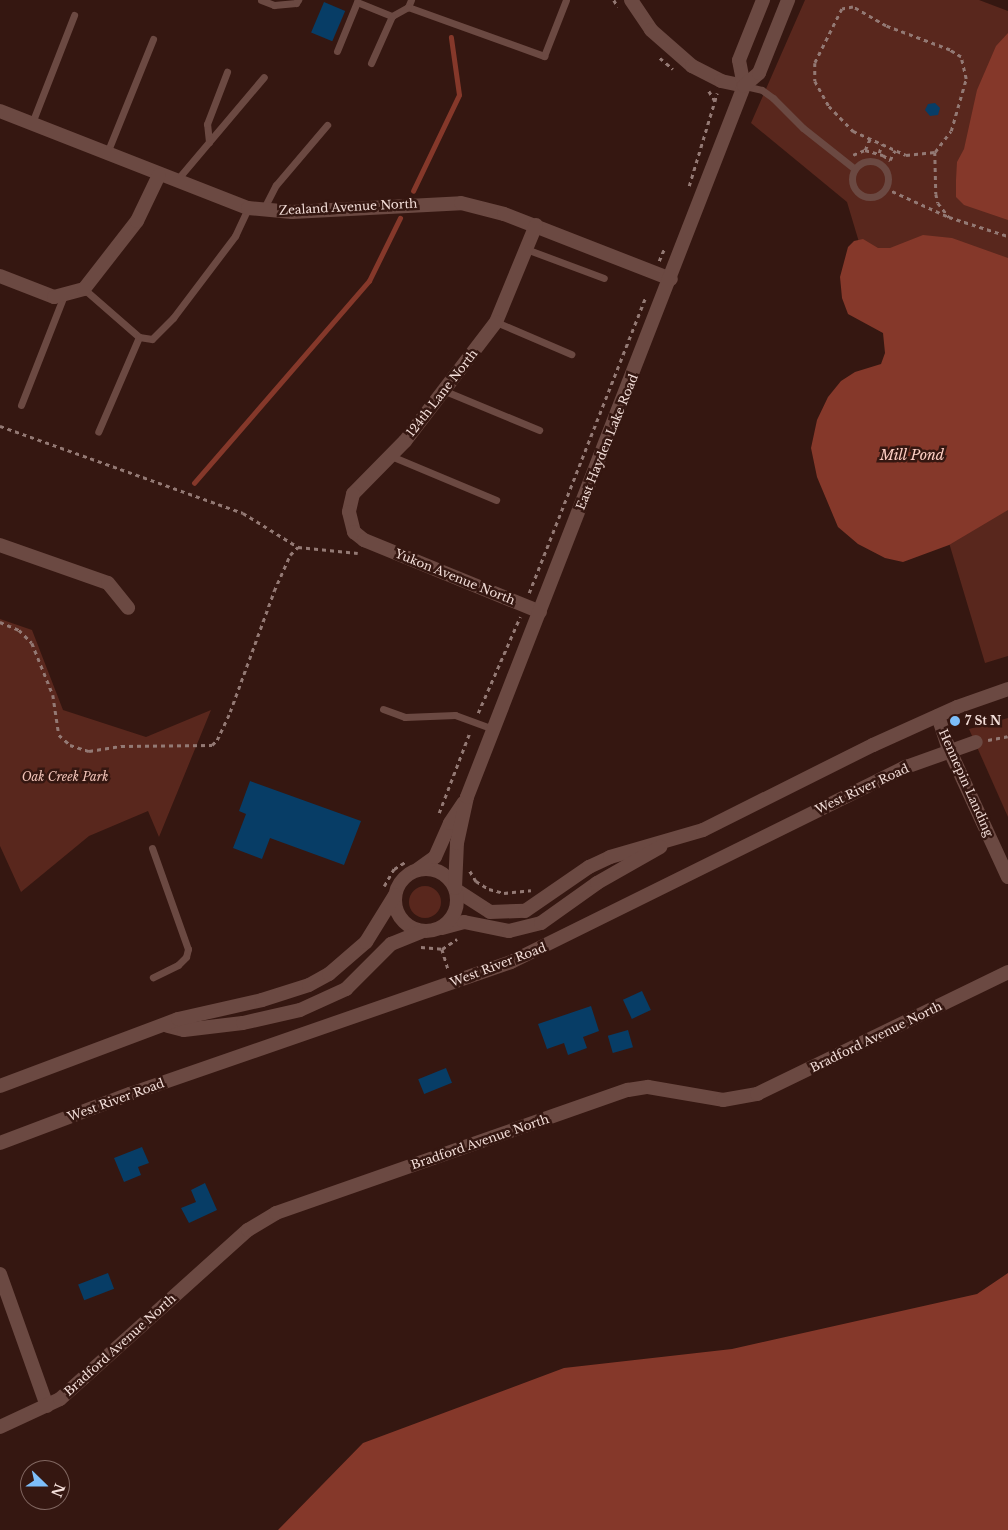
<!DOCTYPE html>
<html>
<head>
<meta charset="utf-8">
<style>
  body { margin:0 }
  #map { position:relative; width:1008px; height:1530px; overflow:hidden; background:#351711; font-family:"Libre Baskerville",serif }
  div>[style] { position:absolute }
  .green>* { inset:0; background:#59271d }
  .round { border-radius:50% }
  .water>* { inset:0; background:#85382a }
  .stream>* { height:4.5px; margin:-2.25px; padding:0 2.25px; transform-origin:2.25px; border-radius:2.25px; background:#85382a }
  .building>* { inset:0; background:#073d66; transform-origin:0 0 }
  .path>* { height:2.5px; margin-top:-1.25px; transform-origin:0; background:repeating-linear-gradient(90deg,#937974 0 4px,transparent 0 8px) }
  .service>* { height:7px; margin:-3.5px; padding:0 3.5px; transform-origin:3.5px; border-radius:3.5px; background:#6b4942 }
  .service>.ring { margin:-3.5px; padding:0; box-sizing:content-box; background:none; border:7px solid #6b4942; border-radius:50% }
  .minor>* { height:14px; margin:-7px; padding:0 7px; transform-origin:7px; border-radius:7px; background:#6b4942 }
  .tertiary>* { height:14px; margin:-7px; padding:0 7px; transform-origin:7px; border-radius:7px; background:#6b4942 }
  .secondary>* { height:14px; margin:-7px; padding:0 7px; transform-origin:7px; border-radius:7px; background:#6b4942 }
  .secondary>.ring { margin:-7px; padding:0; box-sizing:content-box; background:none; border:14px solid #6b4942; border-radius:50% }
  .dots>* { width:14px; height:14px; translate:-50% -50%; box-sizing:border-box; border:2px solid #351711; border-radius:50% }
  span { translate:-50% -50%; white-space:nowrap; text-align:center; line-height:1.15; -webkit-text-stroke:5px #351711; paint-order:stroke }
  .street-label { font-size:12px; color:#f3ded9 }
  .poi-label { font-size:12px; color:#f3ded9; font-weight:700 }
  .left { translate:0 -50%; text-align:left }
  .park-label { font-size:12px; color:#f1c3b8; font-style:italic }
  .water-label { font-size:14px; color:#fdcec3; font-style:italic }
  .north { position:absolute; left:20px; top:1460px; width:50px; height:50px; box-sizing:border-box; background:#351711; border:1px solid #816761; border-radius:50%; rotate:112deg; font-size:14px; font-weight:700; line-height:20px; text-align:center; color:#f3ded9 }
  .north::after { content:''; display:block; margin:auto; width:18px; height:22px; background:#7dbef9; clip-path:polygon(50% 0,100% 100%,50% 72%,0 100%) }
</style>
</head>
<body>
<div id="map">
  <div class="green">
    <i style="clip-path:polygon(805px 0,979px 0,1008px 11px,1008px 656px,985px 663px,847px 202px,751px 123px)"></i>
    <i style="clip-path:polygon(0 619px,32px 630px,63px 710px,146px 737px,211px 710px,159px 837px,148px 811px,89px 836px,21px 892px,0 846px)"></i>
    <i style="clip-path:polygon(1008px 718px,1008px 817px,969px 729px)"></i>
    <i class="round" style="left:409px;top:886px;width:32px;height:32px"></i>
  </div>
  <div class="water">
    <i style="clip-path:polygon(1008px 33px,1008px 220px,964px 205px,956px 197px,956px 180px,957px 162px,964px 149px,977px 90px,996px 46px)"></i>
    <i style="clip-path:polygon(923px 235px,952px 238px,1008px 258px,1008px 510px,949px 545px,903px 562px,885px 558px,858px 544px,838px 527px,817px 477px,811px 448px,817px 420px,828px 397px,841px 381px,855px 372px,881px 364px,885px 353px,883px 333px,848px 314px,842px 298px,840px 277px,848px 247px,854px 241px,863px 239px,878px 248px,890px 248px)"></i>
    <i style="clip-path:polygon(1008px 1273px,1008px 1530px,278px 1530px,363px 1443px,564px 1368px,732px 1349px,977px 1294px)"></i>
  </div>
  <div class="stream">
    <i style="left:413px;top:191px;width:106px;rotate:-64.4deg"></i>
    <i style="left:459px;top:95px;width:58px;rotate:-98deg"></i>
    <i style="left:194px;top:483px;width:267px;rotate:-49.1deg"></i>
    <i style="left:369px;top:281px;width:70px;rotate:-63.8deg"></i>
  </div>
  <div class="building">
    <i style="left:324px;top:2px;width:23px;height:33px;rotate:23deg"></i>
    <i style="clip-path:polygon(935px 103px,940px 108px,938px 115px,930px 116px,925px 110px,928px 104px)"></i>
    <i style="clip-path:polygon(250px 781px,361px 821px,344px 865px,270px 838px,262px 859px,233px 848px,246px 814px,239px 811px)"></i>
    <i style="left:642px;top:991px;width:21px;height:21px;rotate:65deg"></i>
    <i style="clip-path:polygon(591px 1006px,599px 1031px,583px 1037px,587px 1048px,568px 1055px,564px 1043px,547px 1049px,538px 1024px)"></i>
    <i style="left:628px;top:1030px;width:18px;height:21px;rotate:74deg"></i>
    <i style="left:446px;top:1068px;width:16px;height:30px;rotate:68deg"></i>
    <i style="clip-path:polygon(142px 1147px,149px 1163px,138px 1167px,141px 1175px,124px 1182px,114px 1158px)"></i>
    <i style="clip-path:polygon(205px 1183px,217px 1210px,189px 1223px,181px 1208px,196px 1202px,191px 1190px)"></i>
    <i style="left:108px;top:1273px;width:17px;height:32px;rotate:69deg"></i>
  </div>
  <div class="path">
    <i style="left:614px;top:0;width:8px;rotate:60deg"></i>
    <i style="left:660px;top:58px;width:17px;rotate:40deg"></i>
    <i style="left:709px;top:91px;width:12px;rotate:59deg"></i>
    <i style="left:865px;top:150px;width:19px;rotate:16deg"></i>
    <i style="left:883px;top:155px;width:9px;rotate:36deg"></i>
    <i style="left:890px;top:160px;width:11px;rotate:-63deg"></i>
    <i style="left:935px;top:152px;width:26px;rotate:-53deg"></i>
    <i style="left:951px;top:131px;width:54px;rotate:-73.9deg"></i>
    <i style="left:966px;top:79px;width:23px;rotate:-103deg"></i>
    <i style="left:961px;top:57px;width:13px;rotate:-148deg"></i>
    <i style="left:950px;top:50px;width:68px;rotate:-159.4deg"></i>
    <i style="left:886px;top:26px;width:38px;rotate:-150deg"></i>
    <i style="left:853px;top:7px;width:11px;rotate:170deg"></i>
    <i style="left:842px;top:9px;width:60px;rotate:116.6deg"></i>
    <i style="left:815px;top:63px;width:18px;rotate:90deg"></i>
    <i style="left:815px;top:81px;width:29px;rotate:61deg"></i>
    <i style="left:829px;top:106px;width:35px;rotate:46deg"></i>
    <i style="left:853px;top:131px;width:58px;rotate:24.4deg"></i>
    <i style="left:906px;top:155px;width:29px;rotate:-6deg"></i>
    <i style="left:935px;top:152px;width:42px;rotate:88.6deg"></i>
    <i style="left:936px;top:194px;width:9px;rotate:77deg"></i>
    <i style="left:938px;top:203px;width:18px;rotate:52deg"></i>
    <i style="left:879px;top:153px;width:9px;rotate:-72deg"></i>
    <i style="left:853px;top:155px;width:13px;rotate:-23deg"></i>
    <i style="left:865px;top:150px;width:12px;rotate:-66deg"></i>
    <i style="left:689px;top:186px;width:97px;rotate:-73.2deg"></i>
    <i style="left:885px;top:188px;width:70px;rotate:24.4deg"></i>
    <i style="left:949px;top:217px;width:62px;rotate:17.9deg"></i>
    <i style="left:659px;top:261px;width:15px;rotate:-67deg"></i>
    <i style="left:0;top:426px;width:258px;rotate:19.7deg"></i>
    <i style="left:243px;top:513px;width:65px;rotate:31.7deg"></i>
    <i style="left:298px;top:547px;width:60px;rotate:5.7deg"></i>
    <i style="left:529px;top:593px;width:317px;rotate:-68.5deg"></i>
    <i style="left:0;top:622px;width:21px;rotate:23deg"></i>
    <i style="left:19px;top:630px;width:18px;rotate:45deg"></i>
    <i style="left:32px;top:643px;width:56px;rotate:68deg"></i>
    <i style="left:53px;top:695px;width:40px;rotate:81.5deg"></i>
    <i style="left:59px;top:735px;width:15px;rotate:42deg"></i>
    <i style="left:70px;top:745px;width:20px;rotate:18deg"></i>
    <i style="left:89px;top:751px;width:32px;rotate:-9deg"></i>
    <i style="left:121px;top:746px;width:91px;rotate:-0.6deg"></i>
    <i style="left:212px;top:745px;width:7px;rotate:-45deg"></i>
    <i style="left:217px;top:740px;width:31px;rotate:-65deg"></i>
    <i style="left:230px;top:712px;width:129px;rotate:-70deg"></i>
    <i style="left:274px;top:591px;width:39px;rotate:-66deg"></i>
    <i style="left:290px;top:555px;width:11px;rotate:-45deg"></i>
    <i style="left:478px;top:713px;width:105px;rotate:-66.4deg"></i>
    <i style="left:988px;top:740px;width:20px;rotate:-11deg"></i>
    <i style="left:439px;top:813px;width:87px;rotate:-69.1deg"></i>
    <i style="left:470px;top:871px;width:12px;rotate:59deg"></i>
    <i style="left:476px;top:881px;width:15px;rotate:32deg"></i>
    <i style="left:489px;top:889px;width:16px;rotate:15deg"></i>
    <i style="left:504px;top:893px;width:27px;rotate:-6deg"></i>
    <i style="left:384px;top:886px;width:20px;rotate:-60deg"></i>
    <i style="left:394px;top:869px;width:15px;rotate:-32deg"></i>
    <i style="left:421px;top:947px;width:21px;rotate:5deg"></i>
    <i style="left:442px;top:949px;width:18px;rotate:-34deg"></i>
    <i style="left:442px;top:949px;width:21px;rotate:73deg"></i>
  </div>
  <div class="service">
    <i style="left:261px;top:0;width:14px;rotate:21deg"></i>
    <i style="left:274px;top:5px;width:22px;rotate:-5deg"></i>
    <i style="left:296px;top:3px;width:4px;rotate:-56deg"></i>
    <i style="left:411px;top:0;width:8px;rotate:113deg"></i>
    <i style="left:408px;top:7px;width:145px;rotate:19.8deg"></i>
    <i style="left:544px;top:56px;width:60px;rotate:-68.6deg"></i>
    <i style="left:337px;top:51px;width:53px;rotate:-67.8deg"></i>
    <i style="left:357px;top:2px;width:38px;rotate:22deg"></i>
    <i style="left:392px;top:16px;width:18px;rotate:-29deg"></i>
    <i style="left:371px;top:63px;width:51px;rotate:-65.9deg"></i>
    <i style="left:745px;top:86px;width:17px;rotate:13deg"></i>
    <i style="left:762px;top:90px;width:14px;rotate:36deg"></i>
    <i style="left:773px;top:98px;width:42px;rotate:45deg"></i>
    <i style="left:803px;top:128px;width:66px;rotate:38.3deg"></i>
    <i style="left:32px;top:123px;width:116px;rotate:-68.7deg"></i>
    <i style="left:209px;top:142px;width:18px;rotate:-96deg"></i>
    <i style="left:207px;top:124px;width:56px;rotate:-69deg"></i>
    <i style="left:107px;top:153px;width:123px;rotate:-68deg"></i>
    <i class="ring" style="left:852px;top:161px;width:29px;height:29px"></i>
    <i style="left:176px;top:181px;width:136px;rotate:-49.8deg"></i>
    <i style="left:263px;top:210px;width:28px;rotate:-63deg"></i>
    <i style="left:276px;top:185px;width:79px;rotate:-49.6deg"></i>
    <i style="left:526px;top:249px;width:83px;rotate:20.4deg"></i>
    <i style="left:84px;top:289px;width:73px;rotate:41.1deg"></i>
    <i style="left:139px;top:337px;width:103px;rotate:113.3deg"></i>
    <i style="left:496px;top:322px;width:82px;rotate:23.1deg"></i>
    <i style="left:139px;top:337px;width:13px;rotate:9deg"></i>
    <i style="left:152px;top:339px;width:30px;rotate:-45deg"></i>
    <i style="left:173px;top:318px;width:103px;rotate:-52.9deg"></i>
    <i style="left:235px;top:236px;width:31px;rotate:-65deg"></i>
    <i style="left:445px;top:391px;width:102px;rotate:22.5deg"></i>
    <i style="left:21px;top:405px;width:118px;rotate:-68.6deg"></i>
    <i style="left:391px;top:456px;width:114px;rotate:22.7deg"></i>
    <i style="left:383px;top:709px;width:23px;rotate:20deg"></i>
    <i style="left:405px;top:717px;width:50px;rotate:-2.3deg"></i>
    <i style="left:455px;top:715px;width:40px;rotate:20.2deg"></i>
    <i style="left:152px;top:848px;width:107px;rotate:70.4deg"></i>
    <i style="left:188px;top:949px;width:8px;rotate:104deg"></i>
    <i style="left:186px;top:957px;width:11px;rotate:135deg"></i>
    <i style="left:178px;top:965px;width:28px;rotate:154deg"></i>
  </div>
  <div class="minor">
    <i style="left:0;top:111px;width:266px;rotate:21.4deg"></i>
    <i style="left:248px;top:208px;width:44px;rotate:5.2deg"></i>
    <i style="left:292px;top:212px;width:169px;rotate:-3deg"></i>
    <i style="left:461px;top:203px;width:44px;rotate:14.3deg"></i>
    <i style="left:504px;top:214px;width:179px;rotate:21.3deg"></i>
    <i style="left:536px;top:225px;width:105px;rotate:112.4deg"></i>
    <i style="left:496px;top:322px;width:150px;rotate:127.4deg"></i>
    <i style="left:405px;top:441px;width:74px;rotate:134.5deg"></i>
    <i style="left:353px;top:494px;width:18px;rotate:103deg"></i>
    <i style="left:349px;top:512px;width:21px;rotate:76deg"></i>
    <i style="left:354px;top:532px;width:13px;rotate:39deg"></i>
    <i style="left:364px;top:540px;width:190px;rotate:22.2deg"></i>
    <i style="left:0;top:276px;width:58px;rotate:21.3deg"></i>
    <i style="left:54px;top:297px;width:31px;rotate:-15deg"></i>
    <i style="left:84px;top:289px;width:86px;rotate:-52.1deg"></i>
    <i style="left:137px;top:221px;width:51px;rotate:-64.4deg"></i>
    <i style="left:0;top:545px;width:114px;rotate:19.4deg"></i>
    <i style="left:108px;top:583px;width:32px;rotate:51deg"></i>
    <i style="left:938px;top:716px;width:35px;rotate:72deg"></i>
    <i style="left:949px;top:749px;width:141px;rotate:65.3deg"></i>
    <i style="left:0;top:1143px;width:139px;rotate:-20.7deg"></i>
    <i style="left:130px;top:1094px;width:403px;rotate:-19.1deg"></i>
    <i style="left:511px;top:962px;width:441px;rotate:-26.3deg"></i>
    <i style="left:906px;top:767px;width:74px;rotate:-19.7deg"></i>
    <i style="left:0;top:1274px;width:140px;rotate:70.4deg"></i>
    <i style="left:0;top:1427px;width:66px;rotate:-25deg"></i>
    <i style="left:60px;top:1399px;width:253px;rotate:-42deg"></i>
    <i style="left:248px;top:1230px;width:33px;rotate:-31deg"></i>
    <i style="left:276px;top:1213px;width:373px;rotate:-19.3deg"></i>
    <i style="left:628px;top:1090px;width:20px;rotate:-9deg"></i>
    <i style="left:648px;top:1087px;width:76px;rotate:9.8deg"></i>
    <i style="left:723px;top:1100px;width:35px;rotate:-10deg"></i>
    <i style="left:757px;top:1094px;width:279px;rotate:-25.9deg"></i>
  </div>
  <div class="tertiary">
    <i style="left:631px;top:0;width:36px;rotate:56deg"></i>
    <i style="left:651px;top:30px;width:55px;rotate:41.3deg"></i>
    <i style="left:692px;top:66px;width:33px;rotate:27deg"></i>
    <i style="left:721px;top:81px;width:24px;rotate:12deg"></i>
    <i style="left:456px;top:890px;width:40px;rotate:32.9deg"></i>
    <i style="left:490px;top:912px;width:35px;rotate:-2deg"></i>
    <i style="left:525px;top:911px;width:78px;rotate:-34.5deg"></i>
    <i style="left:589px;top:867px;width:23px;rotate:-25deg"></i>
    <i style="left:610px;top:857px;width:97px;rotate:-16.2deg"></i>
    <i style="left:703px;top:830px;width:190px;rotate:-26.6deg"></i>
    <i style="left:873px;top:745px;width:92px;rotate:-24.3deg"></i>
    <i style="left:957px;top:707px;width:54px;rotate:-19.4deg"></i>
    <i style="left:442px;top:928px;width:23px;rotate:-15deg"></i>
    <i style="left:464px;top:922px;width:46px;rotate:11.3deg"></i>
    <i style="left:509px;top:931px;width:33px;rotate:-14deg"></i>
    <i style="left:541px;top:923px;width:69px;rotate:-35.5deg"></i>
    <i style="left:597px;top:883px;width:73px;rotate:-29.7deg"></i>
  </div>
  <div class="secondary">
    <i style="left:744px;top:86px;width:26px;rotate:-101deg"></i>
    <i style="left:739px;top:60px;width:65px;rotate:-68.2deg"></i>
    <i class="ring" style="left:395px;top:869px;width:48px;height:48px"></i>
    <i style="left:417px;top:870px;width:22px;rotate:-36deg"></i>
    <i style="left:435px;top:857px;width:37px;rotate:-66deg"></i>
    <i style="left:450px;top:823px;width:25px;rotate:-56deg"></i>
    <i style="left:455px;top:888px;width:45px;rotate:-87.5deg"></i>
    <i style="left:457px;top:843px;width:47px;rotate:-77.7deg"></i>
    <i style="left:467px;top:797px;width:763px;rotate:-68.71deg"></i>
    <i style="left:744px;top:86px;width:20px;rotate:-41deg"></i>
    <i style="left:759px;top:73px;width:79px;rotate:-68.3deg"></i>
    <i style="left:168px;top:1026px;width:16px;rotate:14deg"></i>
    <i style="left:184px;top:1030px;width:59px;rotate:-6.8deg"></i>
    <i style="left:243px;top:1023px;width:58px;rotate:-12.8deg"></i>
    <i style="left:300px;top:1010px;width:51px;rotate:-24.5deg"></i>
    <i style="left:346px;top:989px;width:64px;rotate:-45deg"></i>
    <i style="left:391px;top:944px;width:32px;rotate:-22deg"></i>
    <i style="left:0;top:1086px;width:190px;rotate:-20.6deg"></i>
    <i style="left:178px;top:1019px;width:86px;rotate:-12.7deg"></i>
    <i style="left:262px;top:1000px;width:49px;rotate:-17.7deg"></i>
    <i style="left:309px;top:985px;width:23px;rotate:-29deg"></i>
    <i style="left:329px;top:974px;width:49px;rotate:-40.9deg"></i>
    <i style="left:366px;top:942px;width:55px;rotate:-58.3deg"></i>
  </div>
  <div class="dots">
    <i style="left:955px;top:721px;background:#7dbef9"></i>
  </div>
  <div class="street-label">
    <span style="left:348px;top:207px;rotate:-3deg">Zealand Avenue North</span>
    <span style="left:442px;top:393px;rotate:-52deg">124th Lane North</span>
    <span style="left:607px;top:442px;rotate:-68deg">East Hayden Lake Road</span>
    <span style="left:455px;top:577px;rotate:22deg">Yukon Avenue North</span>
    <span style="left:966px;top:783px;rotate:66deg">Hennepin Landing</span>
    <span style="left:862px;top:789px;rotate:-25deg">West River Road</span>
    <span style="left:498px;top:965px;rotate:-21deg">West River Road</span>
    <span style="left:876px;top:1037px;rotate:-26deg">Bradford Avenue North</span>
    <span style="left:116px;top:1100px;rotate:-20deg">West River Road</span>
    <span style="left:480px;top:1142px;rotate:-19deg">Bradford Avenue North</span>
    <span style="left:120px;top:1345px;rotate:-42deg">Bradford Avenue North</span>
  </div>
  <div class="poi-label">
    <span class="left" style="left:965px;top:721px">7 St N</span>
  </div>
  <div class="park-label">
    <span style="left:65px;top:777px">Oak Creek Park</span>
  </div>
  <div class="water-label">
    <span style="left:912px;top:455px">Mill Pond</span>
  </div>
  <div class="north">N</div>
</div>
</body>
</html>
